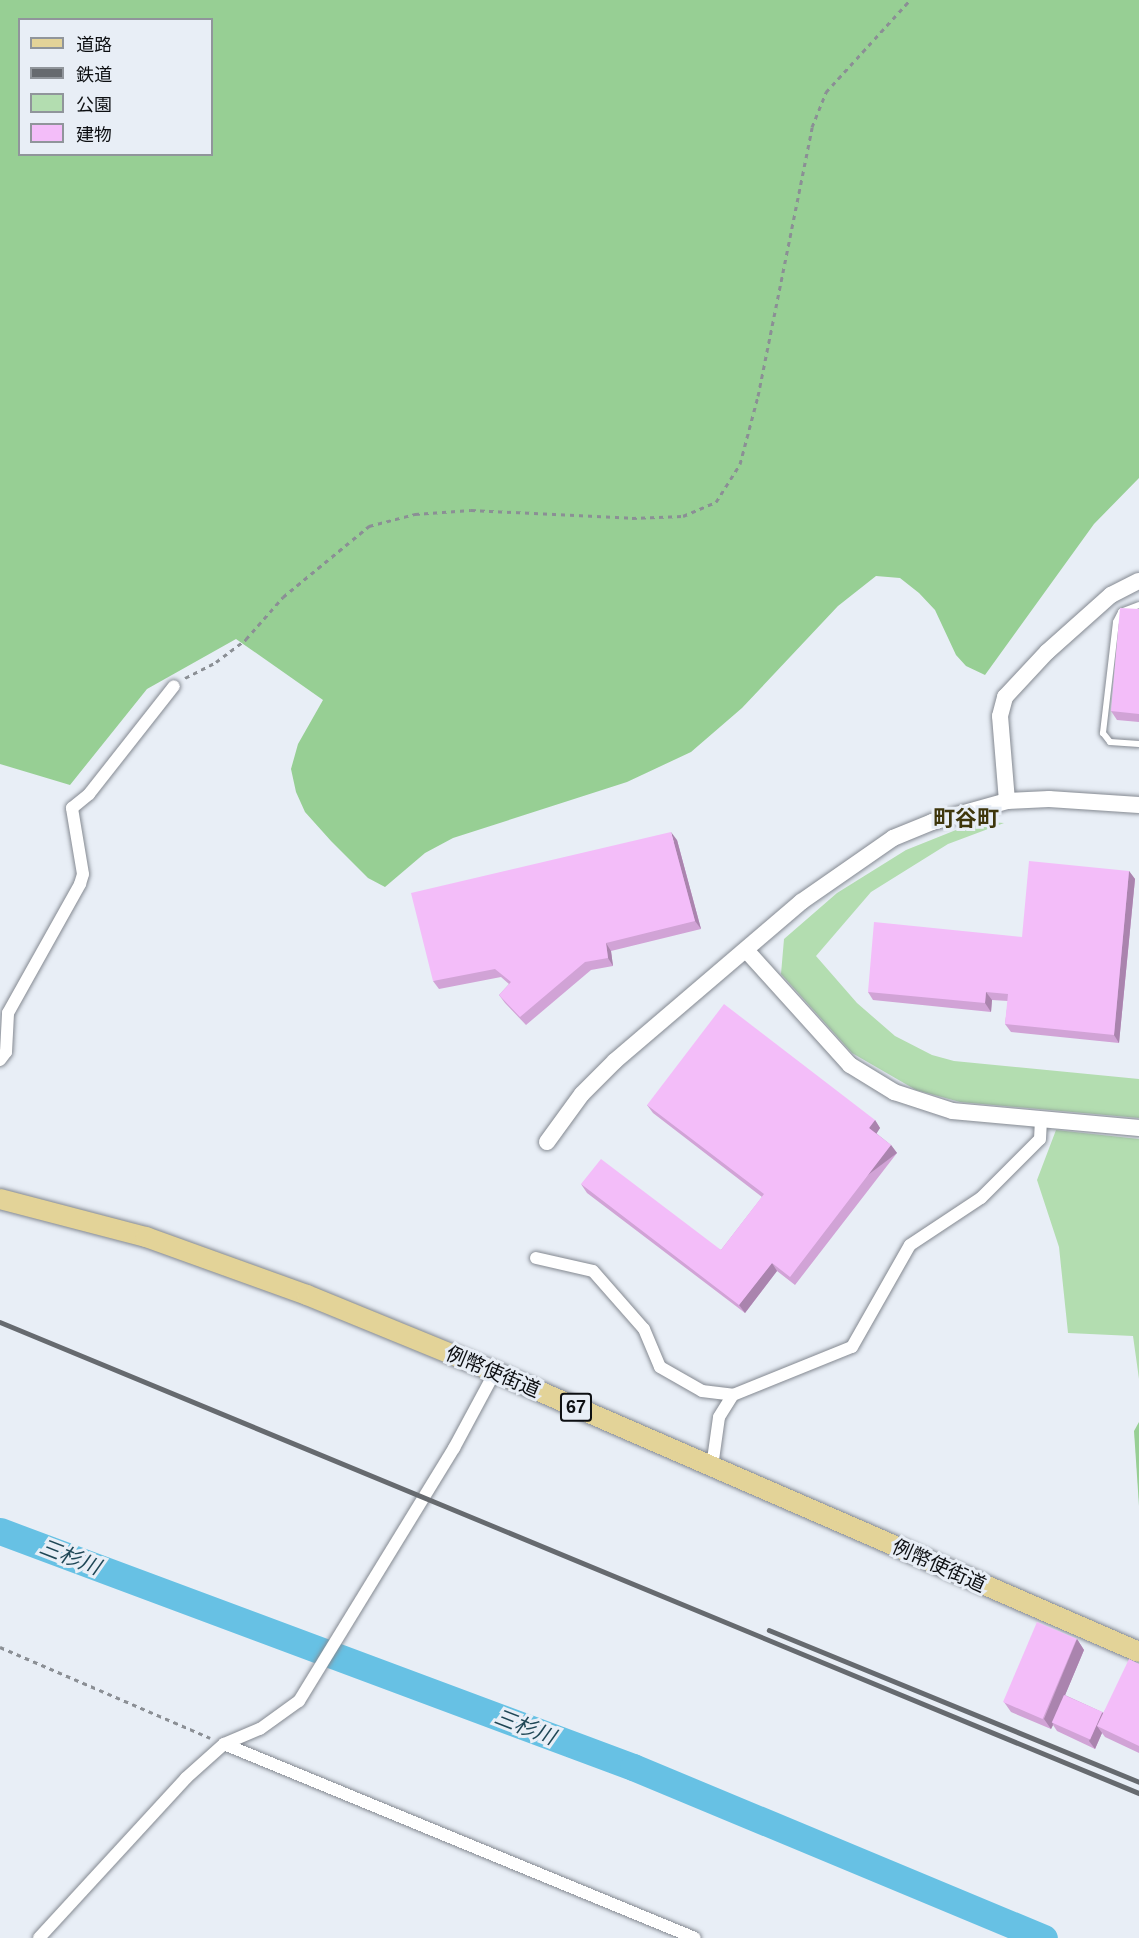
<!DOCTYPE html>
<html>
<head>
<meta charset="utf-8">
<style>
  body { margin:0 }
  #map { position:relative; width:1139px; height:1938px; overflow:hidden; background:#e8eef6; font-family:Helvetica,"Noto Sans JP",sans-serif }
  div>[style] { position:absolute }
  .green>* { inset:0; background:#b3ddb0 }
  .forest>* { inset:0; background:#97cf94 }
  .river>* { height:27px; margin:-13.5px; padding:0 13.5px; transform-origin:13.5px; border-radius:13.5px; background:#67c1e4 }
  .path>* { height:3px; margin-top:-1.5px; transform-origin:0; background:repeating-linear-gradient(90deg,#8b8f95 0 4.5px,transparent 0 9px) }
  .roads { filter:drop-shadow(0 0 2px #848991) drop-shadow(0 0 2px #848991) }
  .lane>* { height:6px; margin:-3px; padding:0 3px; transform-origin:3px; border-radius:3px; background:#fff }
  .street>* { height:12px; margin:-6px; padding:0 6px; transform-origin:6px; border-radius:6px; background:#fff }
  .secondary>* { height:16px; margin:-8px; padding:0 8px; transform-origin:8px; border-radius:8px; background:#fff }
  .primary>* { height:20px; margin:-10px; padding:0 10px; transform-origin:10px; border-radius:10px; background:#e3d398 }
  .rail>* { height:4.5px; margin:-2.25px; padding:0 2.25px; transform-origin:2.25px; border-radius:2.25px; background:#666a6f }
  .wall>* { inset:0; background:#d1a3d6 }
  .shaded-wall>* { inset:0; background:#aa84ae; transform-origin:0 0 }
  .building>* { inset:0; background:#f3bdf9; transform-origin:0 0 }
  span { translate:-50% -50%; white-space:nowrap; text-align:center; line-height:1.15; -webkit-text-stroke:6px #e8eef6; paint-order:stroke }
  .shield-label span { padding:2px 4px; background:#e8eef6; border:2px solid; border-radius:4px; -webkit-text-stroke-width:0 }
  .shield-label { font-size:18px; color:#0d0f12; font-weight:700 }
  .street-label { font-size:20px; color:#0d0f12 }
  .water-label { font-size:21px; color:#1f4756; font-style:italic }
  .quarter-label { font-size:22px; color:#3e360c; font-weight:700 }
  .legend { position:absolute; left:18px; top:18px; width:195px; height:138px; box-sizing:border-box; background:#e8eef6; border:2px solid #90959b; margin:0; padding:8px 10px; list-style:none; font-size:18px; color:#0d0f12 }
  .legend li { display:flex; align-items:center; gap:12px; height:30px }
  .legend b { width:30px; border:2px solid #90959b }
</style>
</head>
<body>
<div id="map">
  <div class="green">
    <i style="clip-path:polygon(989px 822px,1004px 823px,948px 844px,871px 892px,816px 956px,857px 1003px,895px 1036px,932px 1055px,954px 1061px,1139px 1079px,1139px 1118px,960px 1102px,916px 1090px,852px 1053px,781px 974px,784px 939px,837px 893px,906px 850px,956px 830px)"></i>
    <i style="clip-path:polygon(1056px 1130px,1139px 1139px,1139px 1379px,1133px 1336px,1068px 1333px,1059px 1247px,1037px 1180px)"></i>
  </div>
  <div class="forest">
    <i style="clip-path:polygon(evenodd,0 0,1139px 0,1139px 478px,1094px 524px,985px 675px,966px 666px,956px 655px,935px 610px,919px 593px,900px 578px,876px 576px,838px 606px,742px 708px,691px 752px,627px 782px,453px 838px,425px 853px,385px 887px,368px 878px,331px 841px,305px 812px,296px 792px,291px 769px,298px 744px,323px 700px,236px 639px,147px 689px,70px 785px,0 764px,0 0,20px 20px,212px 20px,212px 154px,20px 154px,20px 20px)"></i>
    <i style="clip-path:polygon(1139px 1422px,1139px 1506px,1134px 1431px)"></i>
  </div>
  <div class="river">
    <i style="left:0;top:1531px;width:676px;rotate:20.45deg"></i>
    <i style="left:633px;top:1767px;width:445px;rotate:22.6deg"></i>
  </div>
  <div class="path">
    <i style="left:185px;top:678px;width:35px;rotate:-27deg"></i>
    <i style="left:216px;top:662px;width:38px;rotate:-37deg"></i>
    <i style="left:246px;top:639px;width:56px;rotate:-48.6deg"></i>
    <i style="left:283px;top:597px;width:112px;rotate:-39.5deg"></i>
    <i style="left:369px;top:526px;width:48px;rotate:-14.6deg"></i>
    <i style="left:415px;top:514px;width:56px;rotate:-4.1deg"></i>
    <i style="left:471px;top:510px;width:161px;rotate:2.8deg"></i>
    <i style="left:632px;top:518px;width:51px;rotate:-2.2deg"></i>
    <i style="left:683px;top:516px;width:36px;rotate:-23deg"></i>
    <i style="left:716px;top:502px;width:45px;rotate:-57.7deg"></i>
    <i style="left:740px;top:464px;width:70px;rotate:-75.2deg"></i>
    <i style="left:758px;top:396px;width:274px;rotate:-78.6deg"></i>
    <i style="left:812px;top:127px;width:38px;rotate:-68deg"></i>
    <i style="left:826px;top:92px;width:125px;rotate:-47.6deg"></i>
    <i style="left:0;top:1647px;width:229px;rotate:23.4deg"></i>
  </div>
  <div class="roads">
    <div class="lane">
      <i style="left:1139px;top:605px;width:19px;rotate:159deg"></i>
      <i style="left:1121px;top:612px;width:11px;rotate:117deg"></i>
      <i style="left:1116px;top:622px;width:112px;rotate:96.7deg"></i>
      <i style="left:1103px;top:733px;width:11px;rotate:52deg"></i>
      <i style="left:1110px;top:742px;width:29px;rotate:4deg"></i>
    </div>
    <div class="street">
      <i style="left:0;top:1060px;width:10px;rotate:-53deg"></i>
      <i style="left:6px;top:1052px;width:39px;rotate:-87deg"></i>
      <i style="left:8px;top:1013px;width:148px;rotate:-60.8deg"></i>
      <i style="left:80px;top:884px;width:10px;rotate:-73deg"></i>
      <i style="left:83px;top:874px;width:67px;rotate:-99.5deg"></i>
      <i style="left:72px;top:808px;width:22px;rotate:-39deg"></i>
      <i style="left:89px;top:794px;width:137px;rotate:-51.8deg"></i>
      <i style="left:536px;top:1258px;width:58px;rotate:12.8deg"></i>
      <i style="left:593px;top:1271px;width:77px;rotate:48.7deg"></i>
      <i style="left:644px;top:1329px;width:41px;rotate:67.2deg"></i>
      <i style="left:660px;top:1367px;width:48px;rotate:29.7deg"></i>
      <i style="left:702px;top:1391px;width:31px;rotate:7deg"></i>
      <i style="left:712px;top:1467px;width:50px;rotate:-82deg"></i>
      <i style="left:719px;top:1417px;width:26px;rotate:-58deg"></i>
      <i style="left:733px;top:1395px;width:128px;rotate:-22deg"></i>
      <i style="left:852px;top:1347px;width:117px;rotate:-60.4deg"></i>
      <i style="left:910px;top:1245px;width:85px;rotate:-33.5deg"></i>
      <i style="left:981px;top:1198px;width:83px;rotate:-45deg"></i>
      <i style="left:1040px;top:1139px;width:20px;rotate:-87deg"></i>
      <i style="left:224px;top:1744px;width:509px;rotate:22.39deg"></i>
      <i style="left:39px;top:1938px;width:217px;rotate:-47.4deg"></i>
      <i style="left:186px;top:1778px;width:51px;rotate:-41.8deg"></i>
      <i style="left:224px;top:1744px;width:39px;rotate:-23deg"></i>
      <i style="left:260px;top:1729px;width:48px;rotate:-35.7deg"></i>
      <i style="left:299px;top:1701px;width:297px;rotate:-58.5deg"></i>
      <i style="left:454px;top:1448px;width:86px;rotate:-61.7deg"></i>
    </div>
    <div class="secondary">
      <i style="left:1007px;top:801px;width:85px;rotate:-94.7deg"></i>
      <i style="left:1000px;top:716px;width:20px;rotate:-75deg"></i>
      <i style="left:1005px;top:697px;width:62px;rotate:-47deg"></i>
      <i style="left:1047px;top:652px;width:86px;rotate:-41.7deg"></i>
      <i style="left:1111px;top:595px;width:31px;rotate:-27deg"></i>
      <i style="left:746px;top:950px;width:155px;rotate:47.9deg"></i>
      <i style="left:850px;top:1065px;width:52px;rotate:31.5deg"></i>
      <i style="left:894px;top:1092px;width:61px;rotate:18.1deg"></i>
      <i style="left:952px;top:1111px;width:188px;rotate:5.2deg"></i>
      <i style="left:547px;top:1142px;width:59px;rotate:-53.9deg"></i>
      <i style="left:582px;top:1094px;width:47px;rotate:-45deg"></i>
      <i style="left:615px;top:1061px;width:245px;rotate:-40.5deg"></i>
      <i style="left:801px;top:902px;width:112px;rotate:-34.8deg"></i>
      <i style="left:893px;top:838px;width:42px;rotate:-22.3deg"></i>
      <i style="left:932px;top:822px;width:78px;rotate:-15.6deg"></i>
      <i style="left:1007px;top:801px;width:42px;rotate:-2.7deg"></i>
      <i style="left:1049px;top:799px;width:90px;rotate:3.8deg"></i>
    </div>
    <div class="primary">
      <i style="left:0;top:1199px;width:151px;rotate:14.6deg"></i>
      <i style="left:146px;top:1237px;width:171px;rotate:19.8deg"></i>
      <i style="left:307px;top:1295px;width:203px;rotate:22.3deg"></i>
      <i style="left:495px;top:1372px;width:702px;rotate:23.5deg"></i>
    </div>
  </div>
  <div class="rail">
    <i style="left:0;top:1322px;width:1233px;rotate:22.47deg"></i>
    <i style="left:769px;top:1630px;width:400px;rotate:22.3deg"></i>
  </div>
  <div class="wall">
    <i style="clip-path:polygon(1139px 609px,1139px 722px,1117px 720px,1111px 711px)"></i>
    <i style="clip-path:polygon(677px 840px,701px 929px,611px 951px,613px 966px,591px 970px,526px 1025px,505px 1003px,499px 995px,509px 984px,501px 977px,439px 989px,433px 981px)"></i>
    <i style="clip-path:polygon(1129px 871px,1135px 879px,1119px 1043px,1011px 1032px,1005px 1024px,1008px 1001px,992px 1000px,991px 1012px,873px 1000px,868px 992px,1022px 937px)"></i>
    <i style="clip-path:polygon(647px 1105px,875px 1120px,880px 1128px,876px 1133px,891px 1145px,897px 1153px,795px 1285px,777px 1271px,745px 1313px,587px 1193px,581px 1184px,721px 1250px,762px 1197px,653px 1113px)"></i>
    <i style="clip-path:polygon(1077px 1639px,1084px 1650px,1065px 1695px,1102px 1712px,1103px 1713px,1139px 1664px,1139px 1753px,1105px 1737px,1102px 1733px,1095px 1749px,1057px 1731px,1053px 1725px,1051px 1729px,1011px 1712px,1004px 1702px)"></i>
  </div>
  <div class="shaded-wall">
    <i style="clip-path:polygon(671px 832px,677px 840px,701px 929px,695px 921px)"></i>
    <i style="clip-path:polygon(1129px 871px,1135px 879px,1119px 1043px,1114px 1035px)"></i>
    <i style="clip-path:polygon(606px 943px,611px 951px,613px 966px,608px 958px)"></i>
    <i style="clip-path:polygon(986px 992px,992px 1000px,991px 1012px,985px 1003px)"></i>
    <i style="clip-path:polygon(875px 1120px,880px 1128px,875px 1136px,869px 1128px)"></i>
    <i style="left:891px;top:1145px;width:10px;height:166px;rotate:53deg"></i>
    <i style="clip-path:polygon(772px 1263px,777px 1271px,745px 1313px,739px 1305px)"></i>
    <i style="clip-path:polygon(1077px 1639px,1084px 1650px,1053px 1724px,1052px 1723px,1053px 1725px,1051px 1729px,1044px 1719px)"></i>
    <i style="clip-path:polygon(1102px 1712px,1108px 1720px,1097px 1726px,1102px 1733px,1095px 1749px,1089px 1741px)"></i>
  </div>
  <div class="building">
    <i style="clip-path:polygon(1120px 608px,1139px 609px,1139px 714px,1111px 711px)"></i>
    <i style="clip-path:polygon(671px 832px,695px 921px,606px 943px,608px 958px,585px 962px,520px 1017px,499px 995px,511px 982px,495px 969px,433px 981px,411px 893px)"></i>
    <i style="clip-path:polygon(1029px 861px,1129px 871px,1114px 1035px,1005px 1024px,1008px 994px,986px 992px,985px 1003px,868px 992px,874px 922px,1022px 937px)"></i>
    <i style="clip-path:polygon(724px 1004px,875px 1120px,869px 1128px,891px 1145px,790px 1277px,772px 1263px,739px 1305px,581px 1184px,601px 1159px,721px 1250px,764px 1194px,647px 1105px)"></i>
    <i style="left:1037px;top:1622px;width:43px;height:87px;rotate:23deg"></i>
    <i style="clip-path:polygon(1129px 1659px,1139px 1664px,1139px 1746px,1097px 1726px)"></i>
    <i style="left:1064px;top:1695px;width:42px;height:30px;rotate:24deg"></i>
  </div>
  <div class="shield-label">
    <span style="left:576px;top:1407px">67</span>
  </div>
  <div class="street-label">
    <span style="left:493px;top:1372px;rotate:23deg">例幣使街道</span>
    <span style="left:939px;top:1566px;rotate:24deg">例幣使街道</span>
  </div>
  <div class="water-label">
    <span style="left:70px;top:1557px;rotate:21deg">三杉川</span>
    <span style="left:525px;top:1727px;rotate:21deg">三杉川</span>
  </div>
  <div class="quarter-label">
    <span style="left:966px;top:819px">町谷町</span>
  </div>
  <ul class="legend">
  <li><b style="height:8px;background:#e3d398"></b>道路</li>
  <li><b style="height:8px;background:#666a6f"></b>鉄道</li>
  <li><b style="height:16px;background:#b3ddb0"></b>公園</li>
  <li><b style="height:16px;background:#f3bdf9"></b>建物</li>
  </ul>
</div>
</body>
</html>
